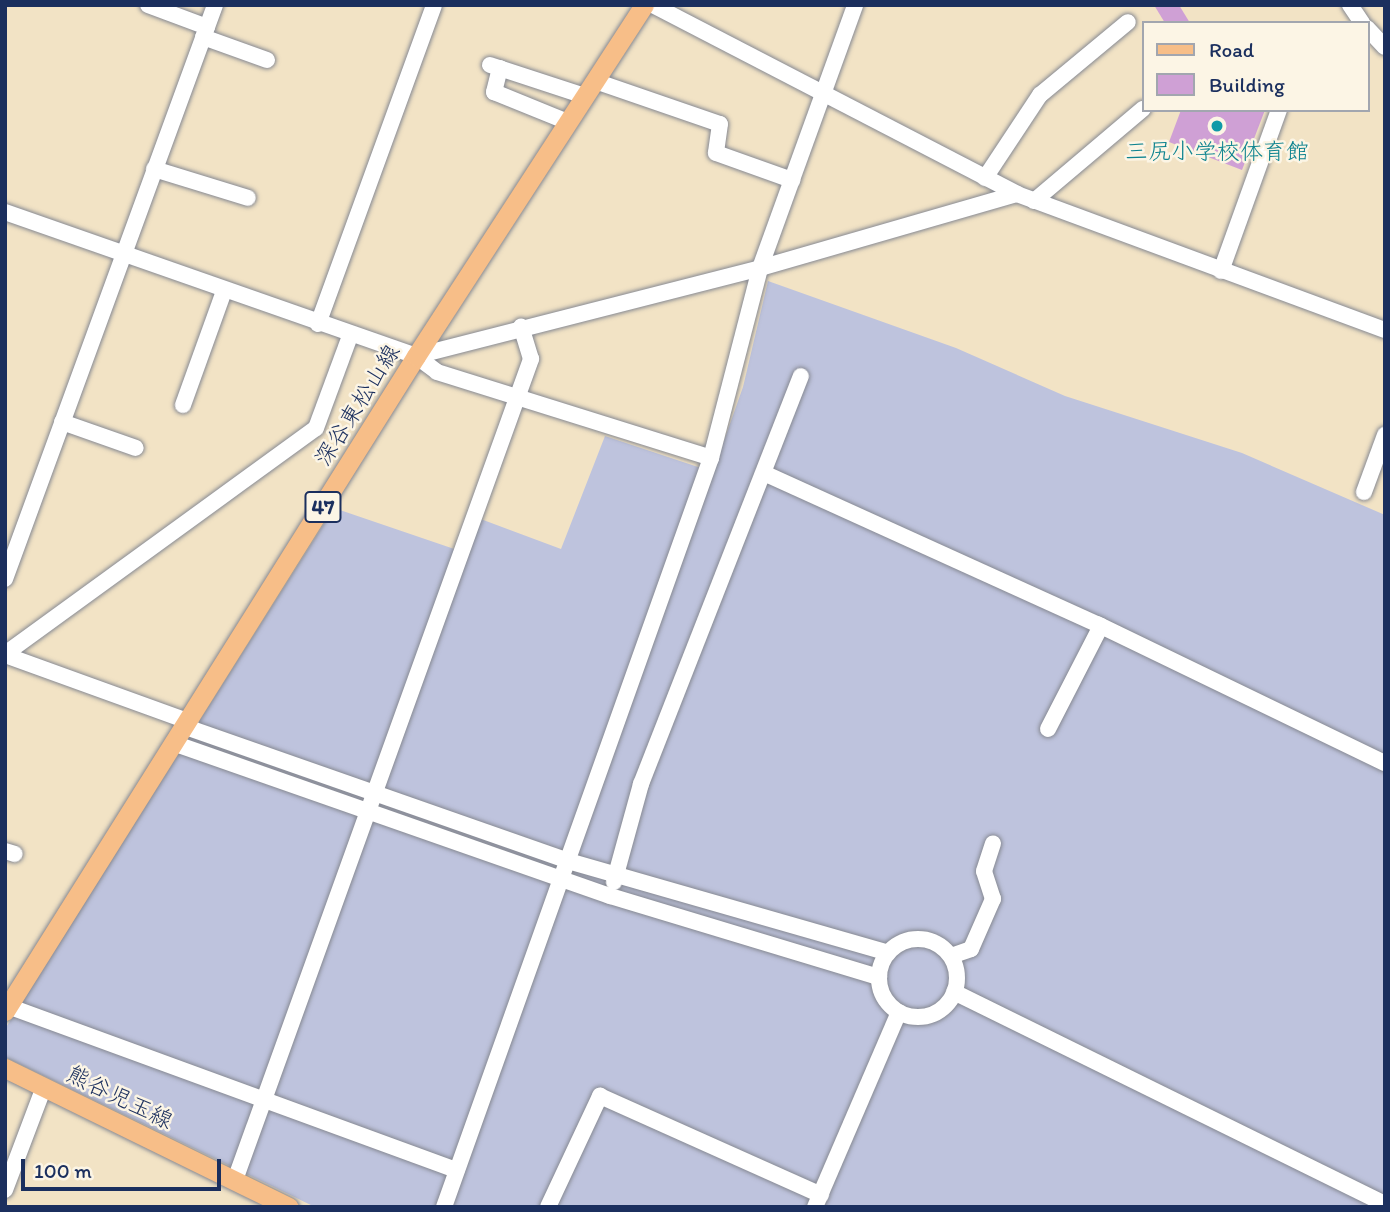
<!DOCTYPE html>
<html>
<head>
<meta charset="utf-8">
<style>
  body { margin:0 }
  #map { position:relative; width:1390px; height:1212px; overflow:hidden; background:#f2e3c5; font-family:Itim,"Klee One",sans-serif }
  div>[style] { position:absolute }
  .industrial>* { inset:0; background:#bec3dd }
  .building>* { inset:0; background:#cfa0d5 }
  .roads { filter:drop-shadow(0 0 2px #868992) drop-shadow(0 0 2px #868992) }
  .minor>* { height:16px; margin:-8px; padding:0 8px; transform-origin:8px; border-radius:8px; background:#fff }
  .minor>.ring { margin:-8px; padding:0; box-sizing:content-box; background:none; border:16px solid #fff; border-radius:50% }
  .major>* { height:19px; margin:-9.5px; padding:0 9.5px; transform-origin:9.5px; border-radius:9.5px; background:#f7be88 }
  .dots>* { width:19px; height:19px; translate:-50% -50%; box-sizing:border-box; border:4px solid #fcf5e5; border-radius:50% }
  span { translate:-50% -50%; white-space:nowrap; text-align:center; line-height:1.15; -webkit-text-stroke:5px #fcf5e5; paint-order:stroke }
  .shield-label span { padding:2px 5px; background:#fcf5e5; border:2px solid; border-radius:5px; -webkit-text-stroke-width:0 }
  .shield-label { font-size:21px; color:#1b2f5e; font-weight:700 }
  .culture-label { font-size:23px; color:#0d838f }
  .street-label { font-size:23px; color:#1b2f5e }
  .frame { position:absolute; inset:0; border:7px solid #1b2f5e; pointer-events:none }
  .legend { position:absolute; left:1142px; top:21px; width:228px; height:91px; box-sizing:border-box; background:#fcf5e5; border:2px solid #a2a6af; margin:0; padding:9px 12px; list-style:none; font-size:21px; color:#1b2f5e }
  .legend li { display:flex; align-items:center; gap:14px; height:35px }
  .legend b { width:35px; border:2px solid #a2a6af }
  .scale { position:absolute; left:21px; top:1159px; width:200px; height:32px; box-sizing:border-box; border:4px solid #1b2f5e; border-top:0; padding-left:9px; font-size:21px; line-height:24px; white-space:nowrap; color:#1b2f5e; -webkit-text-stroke:5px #fcf5e5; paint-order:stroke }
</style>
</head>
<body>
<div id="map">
  <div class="industrial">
    <i style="clip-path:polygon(768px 281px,956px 348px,1065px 396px,1242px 453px,1385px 515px,1385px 1207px,315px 1207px,5px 1057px,5px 1029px,334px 508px,466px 553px,478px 518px,561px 549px,605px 436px,713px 472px,743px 387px)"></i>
  </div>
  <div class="building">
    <i style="clip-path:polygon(1154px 5px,1179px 5px,1190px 23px,1165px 23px)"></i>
    <i style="clip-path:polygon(1181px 110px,1265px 110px,1242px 170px,1169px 142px)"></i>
  </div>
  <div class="roads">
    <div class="minor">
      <i style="left:148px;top:5px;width:63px;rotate:20.4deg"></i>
      <i style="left:653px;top:5px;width:410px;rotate:27.4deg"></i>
      <i style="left:1017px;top:194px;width:392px;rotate:20.3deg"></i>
      <i style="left:1350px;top:5px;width:22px;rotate:56deg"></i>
      <i style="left:1367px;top:28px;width:26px;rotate:47deg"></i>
      <i style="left:203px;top:37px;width:68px;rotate:19.8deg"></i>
      <i style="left:490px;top:65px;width:100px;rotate:18.1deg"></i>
      <i style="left:500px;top:68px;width:25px;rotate:104deg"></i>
      <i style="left:494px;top:92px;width:80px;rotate:22.1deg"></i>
      <i style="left:595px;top:81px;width:132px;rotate:19deg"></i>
      <i style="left:720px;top:124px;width:29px;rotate:98deg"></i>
      <i style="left:716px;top:153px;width:81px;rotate:19.6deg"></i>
      <i style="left:154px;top:169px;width:98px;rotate:17.1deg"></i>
      <i style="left:985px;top:178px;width:100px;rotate:-56.5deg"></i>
      <i style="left:1040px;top:95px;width:114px;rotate:-39.7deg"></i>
      <i style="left:1034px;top:201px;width:143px;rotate:-40.2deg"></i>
      <i style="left:5px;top:212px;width:435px;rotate:19.3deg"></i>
      <i style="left:416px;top:356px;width:355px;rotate:-14.3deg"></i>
      <i style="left:760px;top:268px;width:267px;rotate:-16.1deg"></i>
      <i style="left:1221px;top:271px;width:171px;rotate:-70.2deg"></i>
      <i style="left:318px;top:324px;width:339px;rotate:-70deg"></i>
      <i style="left:416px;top:356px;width:26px;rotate:37deg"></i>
      <i style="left:437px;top:372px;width:287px;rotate:17.4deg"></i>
      <i style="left:183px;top:405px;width:121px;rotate:-70.2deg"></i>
      <i style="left:62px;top:422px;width:78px;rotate:19.4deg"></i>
      <i style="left:766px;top:474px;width:363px;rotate:24.4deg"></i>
      <i style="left:1097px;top:624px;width:320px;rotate:25.8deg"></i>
      <i style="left:1364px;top:492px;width:61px;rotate:-69.8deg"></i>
      <i style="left:5px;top:579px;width:611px;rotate:-69.9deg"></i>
      <i style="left:5px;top:654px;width:384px;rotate:-36deg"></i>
      <i style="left:316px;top:428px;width:98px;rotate:-69.7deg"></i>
      <i style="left:5px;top:655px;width:197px;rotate:19.9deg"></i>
      <i style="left:186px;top:727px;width:405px;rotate:19.3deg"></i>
      <i style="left:568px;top:861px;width:333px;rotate:16deg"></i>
      <i style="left:1048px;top:729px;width:116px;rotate:-62.8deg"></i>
      <i style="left:176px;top:744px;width:460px;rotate:19.3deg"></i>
      <i style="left:610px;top:896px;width:281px;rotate:16.8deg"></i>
      <i style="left:5px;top:851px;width:10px;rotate:17deg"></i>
      <i style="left:614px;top:882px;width:102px;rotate:-74.6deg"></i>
      <i style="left:641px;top:784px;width:438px;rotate:-68.6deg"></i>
      <i class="ring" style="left:879px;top:939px;width:62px;height:62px"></i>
      <i style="left:951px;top:956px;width:21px;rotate:-19deg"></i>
      <i style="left:971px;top:949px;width:55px;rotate:-66.3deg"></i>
      <i style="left:993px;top:899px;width:29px;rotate:-108deg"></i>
      <i style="left:984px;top:871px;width:29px;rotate:-72deg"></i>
      <i style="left:954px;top:992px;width:480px;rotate:26.2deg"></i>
      <i style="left:5px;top:1005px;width:481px;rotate:20.1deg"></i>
      <i style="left:235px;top:1180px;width:873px;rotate:-70.17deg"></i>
      <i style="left:531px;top:359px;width:34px;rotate:-107deg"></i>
      <i style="left:5px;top:1190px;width:110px;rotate:-69.3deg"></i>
      <i style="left:444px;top:1207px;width:795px;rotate:-70.38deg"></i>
      <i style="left:711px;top:458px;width:196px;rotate:-75.5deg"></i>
      <i style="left:760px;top:268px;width:280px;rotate:-70.1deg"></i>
      <i style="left:548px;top:1207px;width:123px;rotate:-64.9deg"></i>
      <i style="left:600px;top:1096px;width:242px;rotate:24.1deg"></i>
      <i style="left:815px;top:1207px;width:212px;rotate:-66.7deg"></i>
    </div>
    <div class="major">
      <i style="left:5px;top:1011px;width:773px;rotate:-57.89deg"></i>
      <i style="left:416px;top:356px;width:419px;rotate:-57deg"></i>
      <i style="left:5px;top:1068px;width:316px;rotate:26.1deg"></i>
    </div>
  </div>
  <div class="dots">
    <i style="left:1217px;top:126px;background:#0f9aa8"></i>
  </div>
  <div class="shield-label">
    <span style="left:323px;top:507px">47</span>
  </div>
  <div class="culture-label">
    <span style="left:1217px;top:151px">三尻小学校体育館</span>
  </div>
  <div class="street-label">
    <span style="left:357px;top:405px;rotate:-58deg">深谷東松山線</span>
    <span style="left:120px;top:1097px;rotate:26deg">熊谷児玉線</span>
  </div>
  <div class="frame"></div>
  <ul class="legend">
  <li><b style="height:9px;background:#f7be88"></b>Road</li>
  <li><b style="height:19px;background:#cfa0d5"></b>Building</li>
  </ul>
  <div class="scale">100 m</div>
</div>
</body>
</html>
